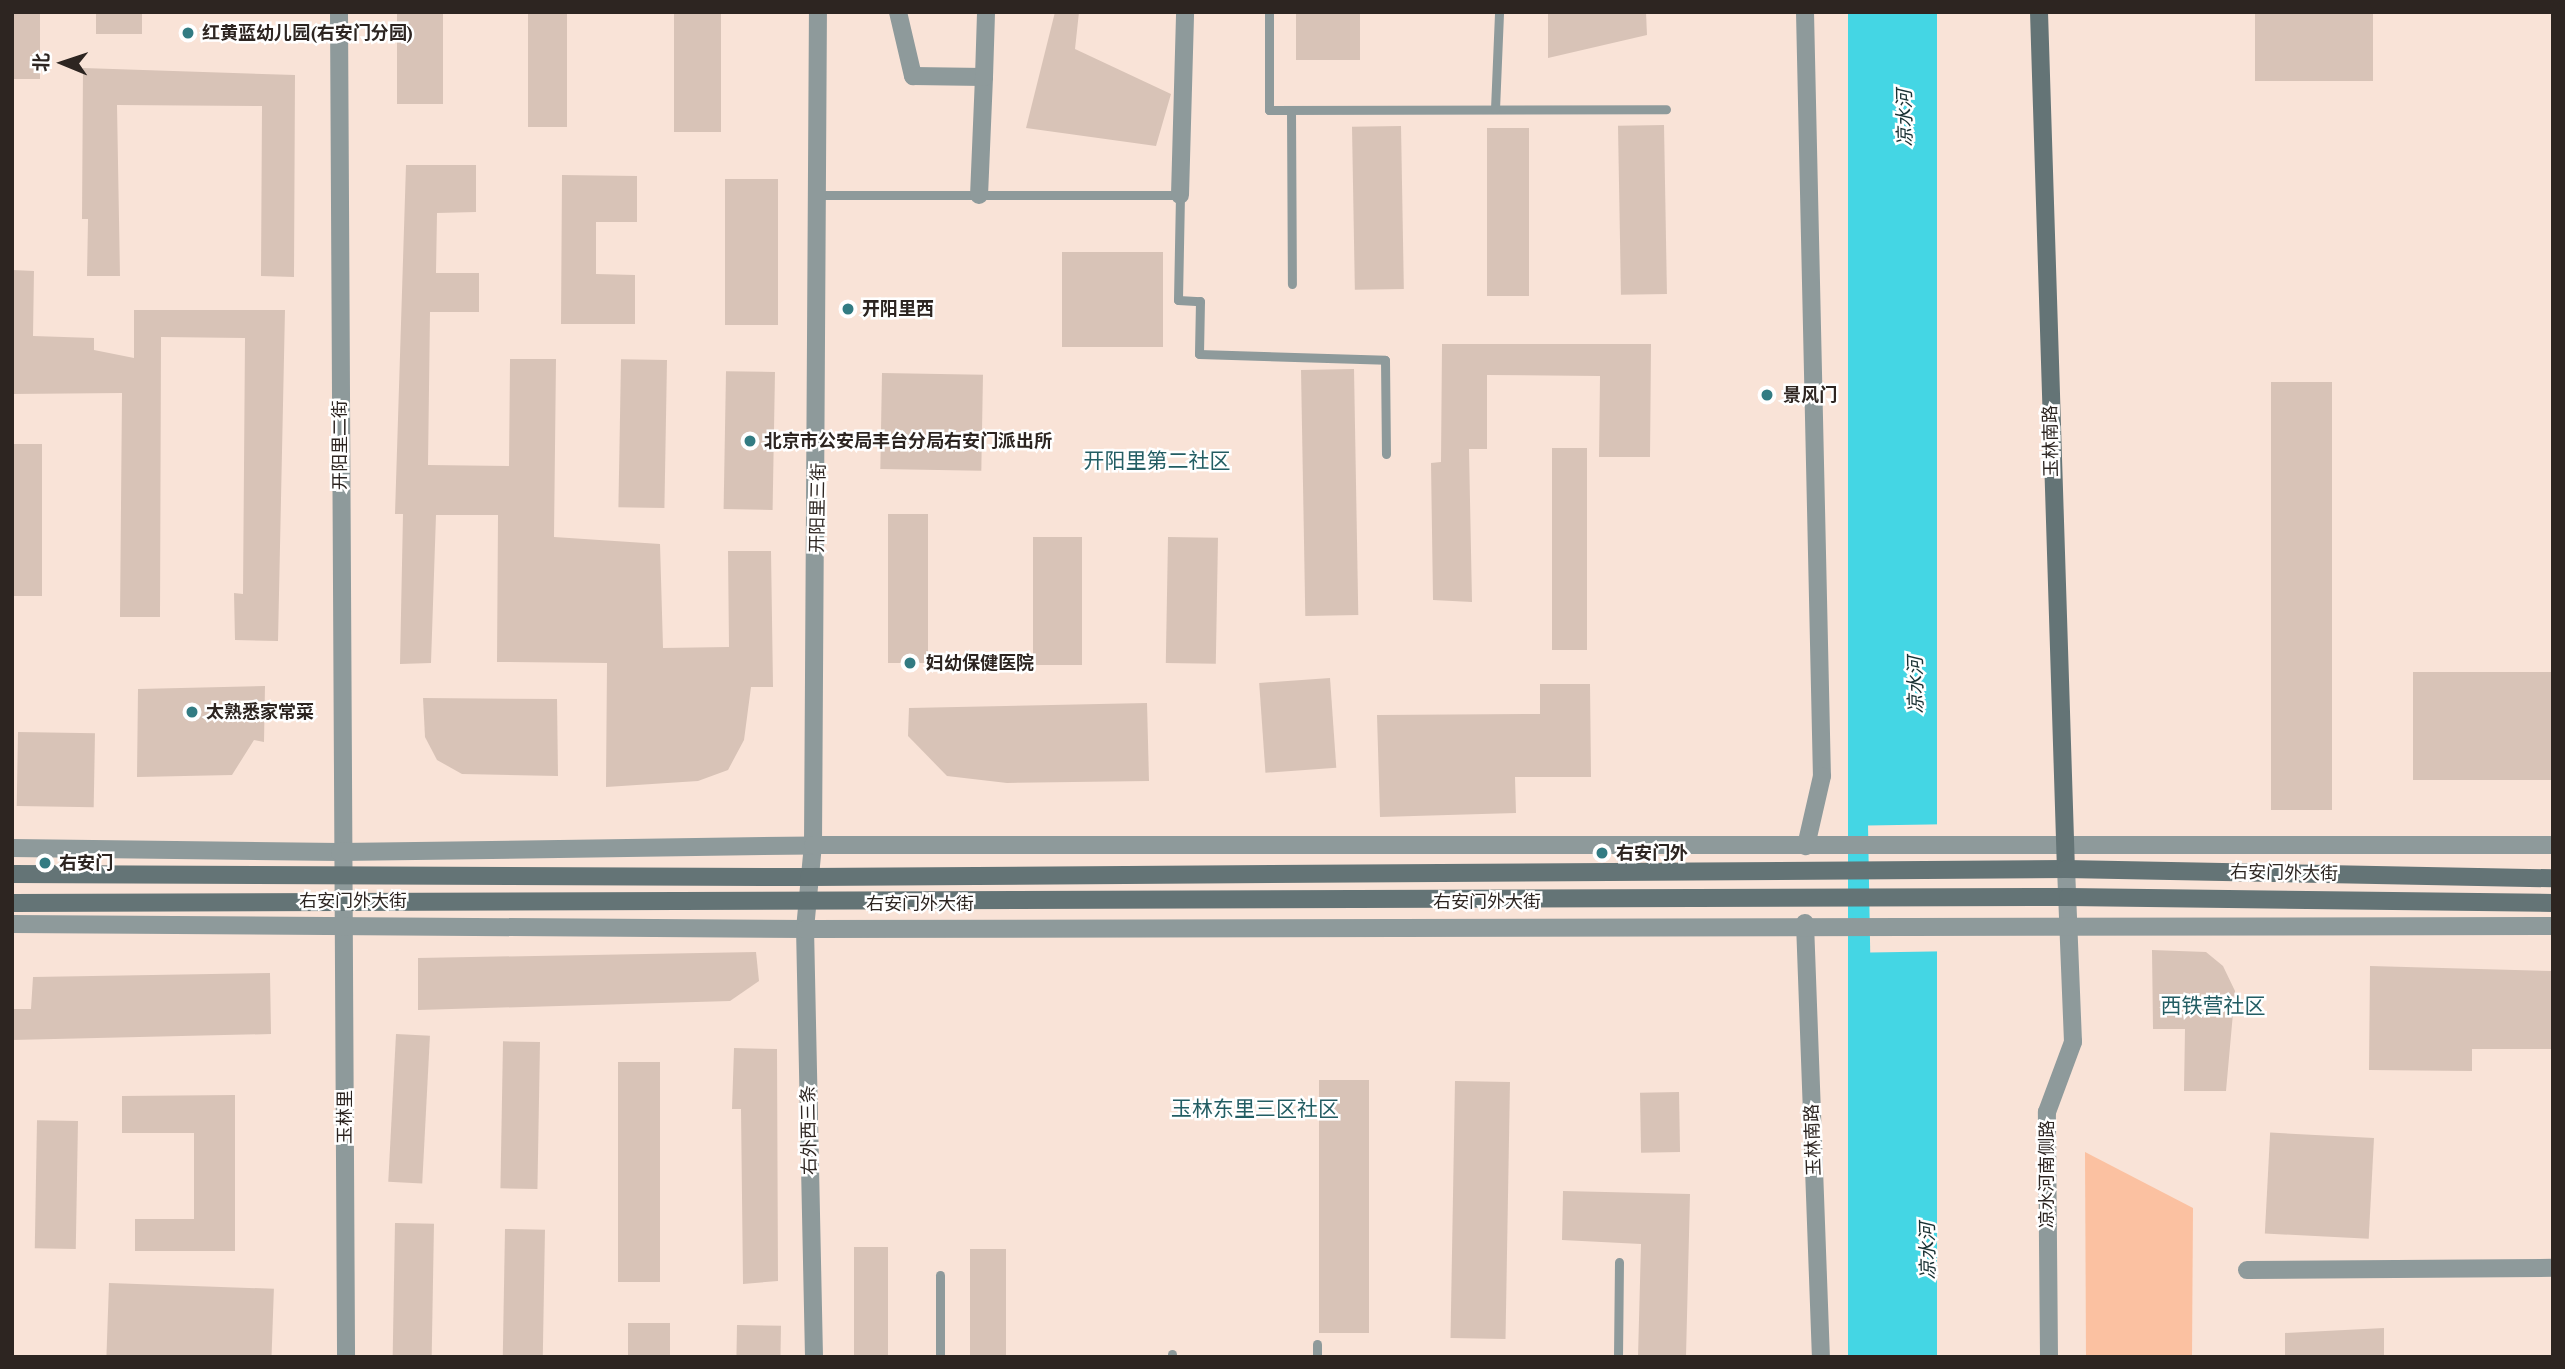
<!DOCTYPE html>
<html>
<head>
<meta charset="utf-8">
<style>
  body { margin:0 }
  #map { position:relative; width:2565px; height:1369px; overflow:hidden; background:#f9e3d7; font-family:"Crimson Pro","Noto Sans SC",serif }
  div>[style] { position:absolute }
  .green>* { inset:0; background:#fbc1a1 }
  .water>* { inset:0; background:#44d6e4; transform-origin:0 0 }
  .pier>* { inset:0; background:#f9e3d7; transform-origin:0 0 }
  .building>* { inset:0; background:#d8c3b7; transform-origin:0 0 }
  .service>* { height:9px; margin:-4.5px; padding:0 4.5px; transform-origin:4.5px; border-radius:4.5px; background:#8e9a9b }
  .minor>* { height:18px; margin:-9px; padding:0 9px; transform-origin:9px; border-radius:9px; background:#8e9a9b }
  .tertiary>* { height:18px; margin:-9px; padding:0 9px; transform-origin:9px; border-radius:9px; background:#8e9a9b }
  .secondary>* { height:18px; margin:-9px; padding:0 9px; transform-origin:9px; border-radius:9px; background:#647476 }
  .dots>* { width:19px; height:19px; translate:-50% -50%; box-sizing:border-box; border:4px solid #fff; border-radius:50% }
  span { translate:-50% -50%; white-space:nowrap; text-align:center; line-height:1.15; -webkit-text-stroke:5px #fff; paint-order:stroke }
  .poi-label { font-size:18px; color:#2d2521; font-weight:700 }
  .left { translate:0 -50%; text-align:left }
  .street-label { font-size:18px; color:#2d2521 }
  .water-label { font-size:19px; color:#193133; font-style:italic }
  .quarter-label { font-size:21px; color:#235d63 }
  .frame { position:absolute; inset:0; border:14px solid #2d2521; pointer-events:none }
  .north { position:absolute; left:28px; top:28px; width:70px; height:70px; -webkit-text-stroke:5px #fff; paint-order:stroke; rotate:272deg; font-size:19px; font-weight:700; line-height:28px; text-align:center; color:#2d2521 }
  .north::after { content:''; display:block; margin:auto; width:24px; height:32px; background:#2d2521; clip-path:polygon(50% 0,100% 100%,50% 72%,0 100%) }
</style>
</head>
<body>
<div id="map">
  <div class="green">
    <i style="clip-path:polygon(2085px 1152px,2193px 1208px,2192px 1357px,2086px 1357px)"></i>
  </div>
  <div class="water">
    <i style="left:1848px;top:12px;width:89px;height:1345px"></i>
  </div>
  <div class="pier">
    <i style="left:1959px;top:824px;width:127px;height:91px;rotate:89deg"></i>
  </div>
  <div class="building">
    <i style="left:12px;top:12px;width:28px;height:67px"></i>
    <i style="left:96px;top:12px;width:46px;height:22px"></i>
    <i style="left:397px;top:12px;width:46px;height:92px"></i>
    <i style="left:528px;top:12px;width:39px;height:115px"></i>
    <i style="left:674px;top:12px;width:47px;height:120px"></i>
    <i style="clip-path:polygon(1055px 12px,1079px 12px,1075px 49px,1171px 94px,1156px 146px,1026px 128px)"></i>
    <i style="left:1296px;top:12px;width:64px;height:48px"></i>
    <i style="clip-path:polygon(1548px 12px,1646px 12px,1647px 35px,1548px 58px)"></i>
    <i style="left:2255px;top:12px;width:118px;height:69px"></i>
    <i style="clip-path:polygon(83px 68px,295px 75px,294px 277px,261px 276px,262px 106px,117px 105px,120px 276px,87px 276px,88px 219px,82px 219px)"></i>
    <i style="left:1664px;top:125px;width:169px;height:46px;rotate:89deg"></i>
    <i style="left:1401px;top:126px;width:163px;height:49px;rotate:89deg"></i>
    <i style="left:1529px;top:128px;width:168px;height:42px;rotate:90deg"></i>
    <i style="clip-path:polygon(406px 165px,476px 165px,476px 212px,437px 213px,436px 273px,479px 273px,479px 312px,430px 312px,428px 465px,509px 466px,510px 359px,556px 359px,554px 537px,660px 544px,663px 648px,729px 647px,728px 551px,771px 551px,773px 687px,751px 687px,744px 740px,728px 770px,698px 781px,606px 787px,607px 663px,497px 662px,498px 515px,436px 515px,431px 663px,400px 664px,403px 514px,395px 514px)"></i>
    <i style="clip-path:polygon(562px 175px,637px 176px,637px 222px,596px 222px,596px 274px,635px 275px,635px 324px,561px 324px)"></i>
    <i style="left:725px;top:179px;width:53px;height:146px"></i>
    <i style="left:1062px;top:252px;width:101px;height:95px"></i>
    <i style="clip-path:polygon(12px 270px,34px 271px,33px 336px,94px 338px,94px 350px,134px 358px,134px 310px,285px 310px,278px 641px,235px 640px,234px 593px,243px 594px,245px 338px,161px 337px,160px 617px,120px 617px,122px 393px,12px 394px)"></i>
    <i style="clip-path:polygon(1442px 344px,1651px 344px,1650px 457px,1599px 457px,1600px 376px,1487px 375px,1487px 449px,1469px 449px,1472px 602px,1433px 600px,1431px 463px,1441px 462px)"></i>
    <i style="left:667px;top:360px;width:148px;height:46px;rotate:91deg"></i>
    <i style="left:1354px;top:369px;width:246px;height:53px;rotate:89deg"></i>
    <i style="left:775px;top:372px;width:138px;height:49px;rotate:91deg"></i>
    <i style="left:882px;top:373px;width:101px;height:96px;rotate:1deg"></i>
    <i style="left:2332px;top:382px;width:428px;height:61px;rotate:90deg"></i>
    <i style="left:12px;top:444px;width:30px;height:152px"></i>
    <i style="left:1552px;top:448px;width:35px;height:202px"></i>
    <i style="left:888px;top:514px;width:40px;height:149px"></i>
    <i style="left:1033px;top:537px;width:49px;height:128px"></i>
    <i style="left:1168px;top:537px;width:50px;height:126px;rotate:1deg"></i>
    <i style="left:2553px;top:672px;width:108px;height:140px;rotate:90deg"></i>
    <i style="left:1330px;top:678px;width:90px;height:71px;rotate:86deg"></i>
    <i style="clip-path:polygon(1540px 684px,1590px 684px,1591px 777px,1515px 777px,1516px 813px,1380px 817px,1377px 715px,1540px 714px)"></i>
    <i style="clip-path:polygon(265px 686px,264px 742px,254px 740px,232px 775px,137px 777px,138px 689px)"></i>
    <i style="clip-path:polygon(423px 698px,557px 699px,558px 776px,462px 774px,437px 760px,425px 737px)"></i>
    <i style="clip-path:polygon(1147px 703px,1149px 781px,1007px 783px,947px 776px,908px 736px,909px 708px)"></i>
    <i style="left:18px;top:732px;width:77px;height:74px;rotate:1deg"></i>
    <i style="clip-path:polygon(2152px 950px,2206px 952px,2223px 966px,2235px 991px,2226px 1091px,2184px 1091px,2185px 1029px,2153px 1029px)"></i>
    <i style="clip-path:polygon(756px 952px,759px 981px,730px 1001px,418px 1010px,418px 958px)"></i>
    <i style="clip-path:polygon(2370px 966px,2553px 971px,2553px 1049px,2472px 1049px,2472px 1071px,2369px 1070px)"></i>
    <i style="clip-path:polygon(270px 973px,271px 1034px,12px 1040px,12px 1009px,31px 1009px,33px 977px)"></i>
    <i style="left:396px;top:1034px;width:34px;height:148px;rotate:3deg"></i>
    <i style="left:540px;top:1042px;width:147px;height:37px;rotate:91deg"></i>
    <i style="clip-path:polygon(734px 1048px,777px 1049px,778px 1281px,743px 1284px,741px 1109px,732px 1109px)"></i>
    <i style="left:618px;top:1062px;width:42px;height:220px"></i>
    <i style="left:1369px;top:1080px;width:253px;height:50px;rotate:90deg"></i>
    <i style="left:1455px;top:1081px;width:55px;height:257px;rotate:1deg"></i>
    <i style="left:1679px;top:1092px;width:60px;height:39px;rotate:89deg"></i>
    <i style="clip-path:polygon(235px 1095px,235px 1251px,135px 1251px,135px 1219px,194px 1219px,194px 1133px,122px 1133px,122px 1096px)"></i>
    <i style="left:78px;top:1121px;width:128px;height:41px;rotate:91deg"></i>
    <i style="left:2374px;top:1138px;width:101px;height:104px;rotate:93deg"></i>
    <i style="clip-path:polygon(1563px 1191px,1690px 1194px,1686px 1357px,1638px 1357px,1641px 1244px,1562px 1240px)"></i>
    <i style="left:395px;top:1223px;width:39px;height:134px;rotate:1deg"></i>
    <i style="left:505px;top:1229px;width:40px;height:128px;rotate:1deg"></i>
    <i style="left:854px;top:1247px;width:34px;height:110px"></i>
    <i style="left:970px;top:1249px;width:36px;height:108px"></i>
    <i style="left:109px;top:1283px;width:165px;height:74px;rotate:2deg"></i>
    <i style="left:628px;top:1323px;width:42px;height:34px"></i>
    <i style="left:737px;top:1325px;width:44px;height:32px;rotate:1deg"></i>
    <i style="clip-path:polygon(2384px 1328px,2384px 1357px,2285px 1357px,2285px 1333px)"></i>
  </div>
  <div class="service">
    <i style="left:1269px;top:12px;width:98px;rotate:90deg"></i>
    <i style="left:1269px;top:110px;width:397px;rotate:-0.1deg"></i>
    <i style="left:1495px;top:109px;width:97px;rotate:-87.6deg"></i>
    <i style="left:1291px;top:110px;width:174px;rotate:89.7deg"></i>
    <i style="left:818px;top:195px;width:362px"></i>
    <i style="left:1180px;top:195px;width:105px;rotate:91.1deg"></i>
    <i style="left:1178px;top:300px;width:22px;rotate:3deg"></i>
    <i style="left:1200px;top:301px;width:53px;rotate:91.1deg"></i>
    <i style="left:1199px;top:354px;width:186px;rotate:1.8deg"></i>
    <i style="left:1385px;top:360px;width:94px;rotate:89.4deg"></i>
    <i style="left:940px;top:1357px;width:82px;rotate:-90deg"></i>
    <i style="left:1172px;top:1357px;width:3px;rotate:-90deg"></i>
    <i style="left:1317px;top:1357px;width:13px;rotate:-90deg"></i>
    <i style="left:1618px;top:1357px;width:95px;rotate:-89.4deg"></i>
  </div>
  <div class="minor">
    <i style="left:339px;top:12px;width:1345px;rotate:89.7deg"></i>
    <i style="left:898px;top:12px;width:66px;rotate:76.8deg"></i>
    <i style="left:913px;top:76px;width:71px;rotate:0.8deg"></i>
    <i style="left:984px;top:77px;width:118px;rotate:92.4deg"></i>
    <i style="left:1805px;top:12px;width:764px;rotate:88.73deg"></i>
    <i style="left:1822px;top:776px;width:72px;rotate:102.9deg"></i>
    <i style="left:984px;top:77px;width:65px;rotate:-88.2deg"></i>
    <i style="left:1180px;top:195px;width:183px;rotate:-88.4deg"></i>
    <i style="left:1805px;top:923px;width:434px;rotate:87.9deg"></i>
    <i style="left:2247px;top:1270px;width:306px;rotate:-0.4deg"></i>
    <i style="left:814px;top:1357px;width:428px;rotate:-91.2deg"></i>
    <i style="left:805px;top:929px;width:84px;rotate:-84.6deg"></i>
    <i style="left:813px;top:845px;width:833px;rotate:-89.66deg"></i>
    <i style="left:2049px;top:1357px;width:245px;rotate:-90.5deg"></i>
    <i style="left:2047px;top:1112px;width:75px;rotate:-69.6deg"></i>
    <i style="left:2073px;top:1042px;width:173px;rotate:-92.3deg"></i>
  </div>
  <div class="tertiary">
    <i style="left:12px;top:848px;width:328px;rotate:0.7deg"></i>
    <i style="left:340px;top:852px;width:473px;rotate:-0.8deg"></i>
    <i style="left:813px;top:845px;width:1740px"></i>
    <i style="left:12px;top:924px;width:793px;rotate:0.36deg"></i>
    <i style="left:805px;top:929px;width:1748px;rotate:-0.1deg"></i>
  </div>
  <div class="secondary">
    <i style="left:2039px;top:12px;width:857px;rotate:88.2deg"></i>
    <i style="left:12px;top:874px;width:797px;rotate:0.22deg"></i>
    <i style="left:809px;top:877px;width:1257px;rotate:-0.36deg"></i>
    <i style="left:2066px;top:869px;width:487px;rotate:1.1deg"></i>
    <i style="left:12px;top:903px;width:2056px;rotate:-0.17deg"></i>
    <i style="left:2068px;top:897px;width:485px;rotate:0.7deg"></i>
  </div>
  <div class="dots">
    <i style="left:188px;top:33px;background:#327b82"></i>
    <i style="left:848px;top:309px;background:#327b82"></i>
    <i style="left:1767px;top:395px;background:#327b82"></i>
    <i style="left:750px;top:441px;background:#327b82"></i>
    <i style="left:910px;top:663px;background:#327b82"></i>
    <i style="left:192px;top:712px;background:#327b82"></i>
    <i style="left:1602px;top:853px;background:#327b82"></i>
    <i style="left:45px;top:863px;background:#327b82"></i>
  </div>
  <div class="poi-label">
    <span class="left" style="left:202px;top:33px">红黄蓝幼儿园(右安门分园)</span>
    <span class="left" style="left:862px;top:309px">开阳里西</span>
    <span class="left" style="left:1783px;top:395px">景风门</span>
    <span class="left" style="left:764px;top:441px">北京市公安局丰台分局右安门派出所</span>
    <span class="left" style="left:926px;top:663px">妇幼保健医院</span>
    <span class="left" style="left:206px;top:712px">太熟悉家常菜</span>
    <span class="left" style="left:1616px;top:853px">右安门外</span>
    <span class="left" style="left:59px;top:863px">右安门</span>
  </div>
  <div class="street-label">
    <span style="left:2051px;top:441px;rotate:-91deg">玉林南路</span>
    <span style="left:340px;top:445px;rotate:-90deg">开阳里二街</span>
    <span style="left:818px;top:508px;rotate:-89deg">开阳里三街</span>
    <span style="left:2284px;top:873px;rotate:1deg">右安门外大街</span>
    <span style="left:353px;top:901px">右安门外大街</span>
    <span style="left:1487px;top:902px">右安门外大街</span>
    <span style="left:920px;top:904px">右安门外大街</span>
    <span style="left:345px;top:1117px;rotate:-90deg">玉林里</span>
    <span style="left:809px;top:1130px;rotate:-91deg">右外西三条</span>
    <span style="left:1813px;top:1140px;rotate:-92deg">玉林南路</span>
    <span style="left:2047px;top:1174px;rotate:-90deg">凉水河南侧路</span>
  </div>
  <div class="water-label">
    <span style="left:1905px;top:118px;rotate:-91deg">凉水河</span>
    <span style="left:1916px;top:685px;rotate:-91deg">凉水河</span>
    <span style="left:1928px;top:1251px;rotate:-91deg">凉水河</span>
  </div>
  <div class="quarter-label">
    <span style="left:1157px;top:461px">开阳里第二社区</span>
    <span style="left:2213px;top:1006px">西铁营社区</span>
    <span style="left:1255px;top:1109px">玉林东里三区社区</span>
  </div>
  <div class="frame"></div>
  <div class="north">北</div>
</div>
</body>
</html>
